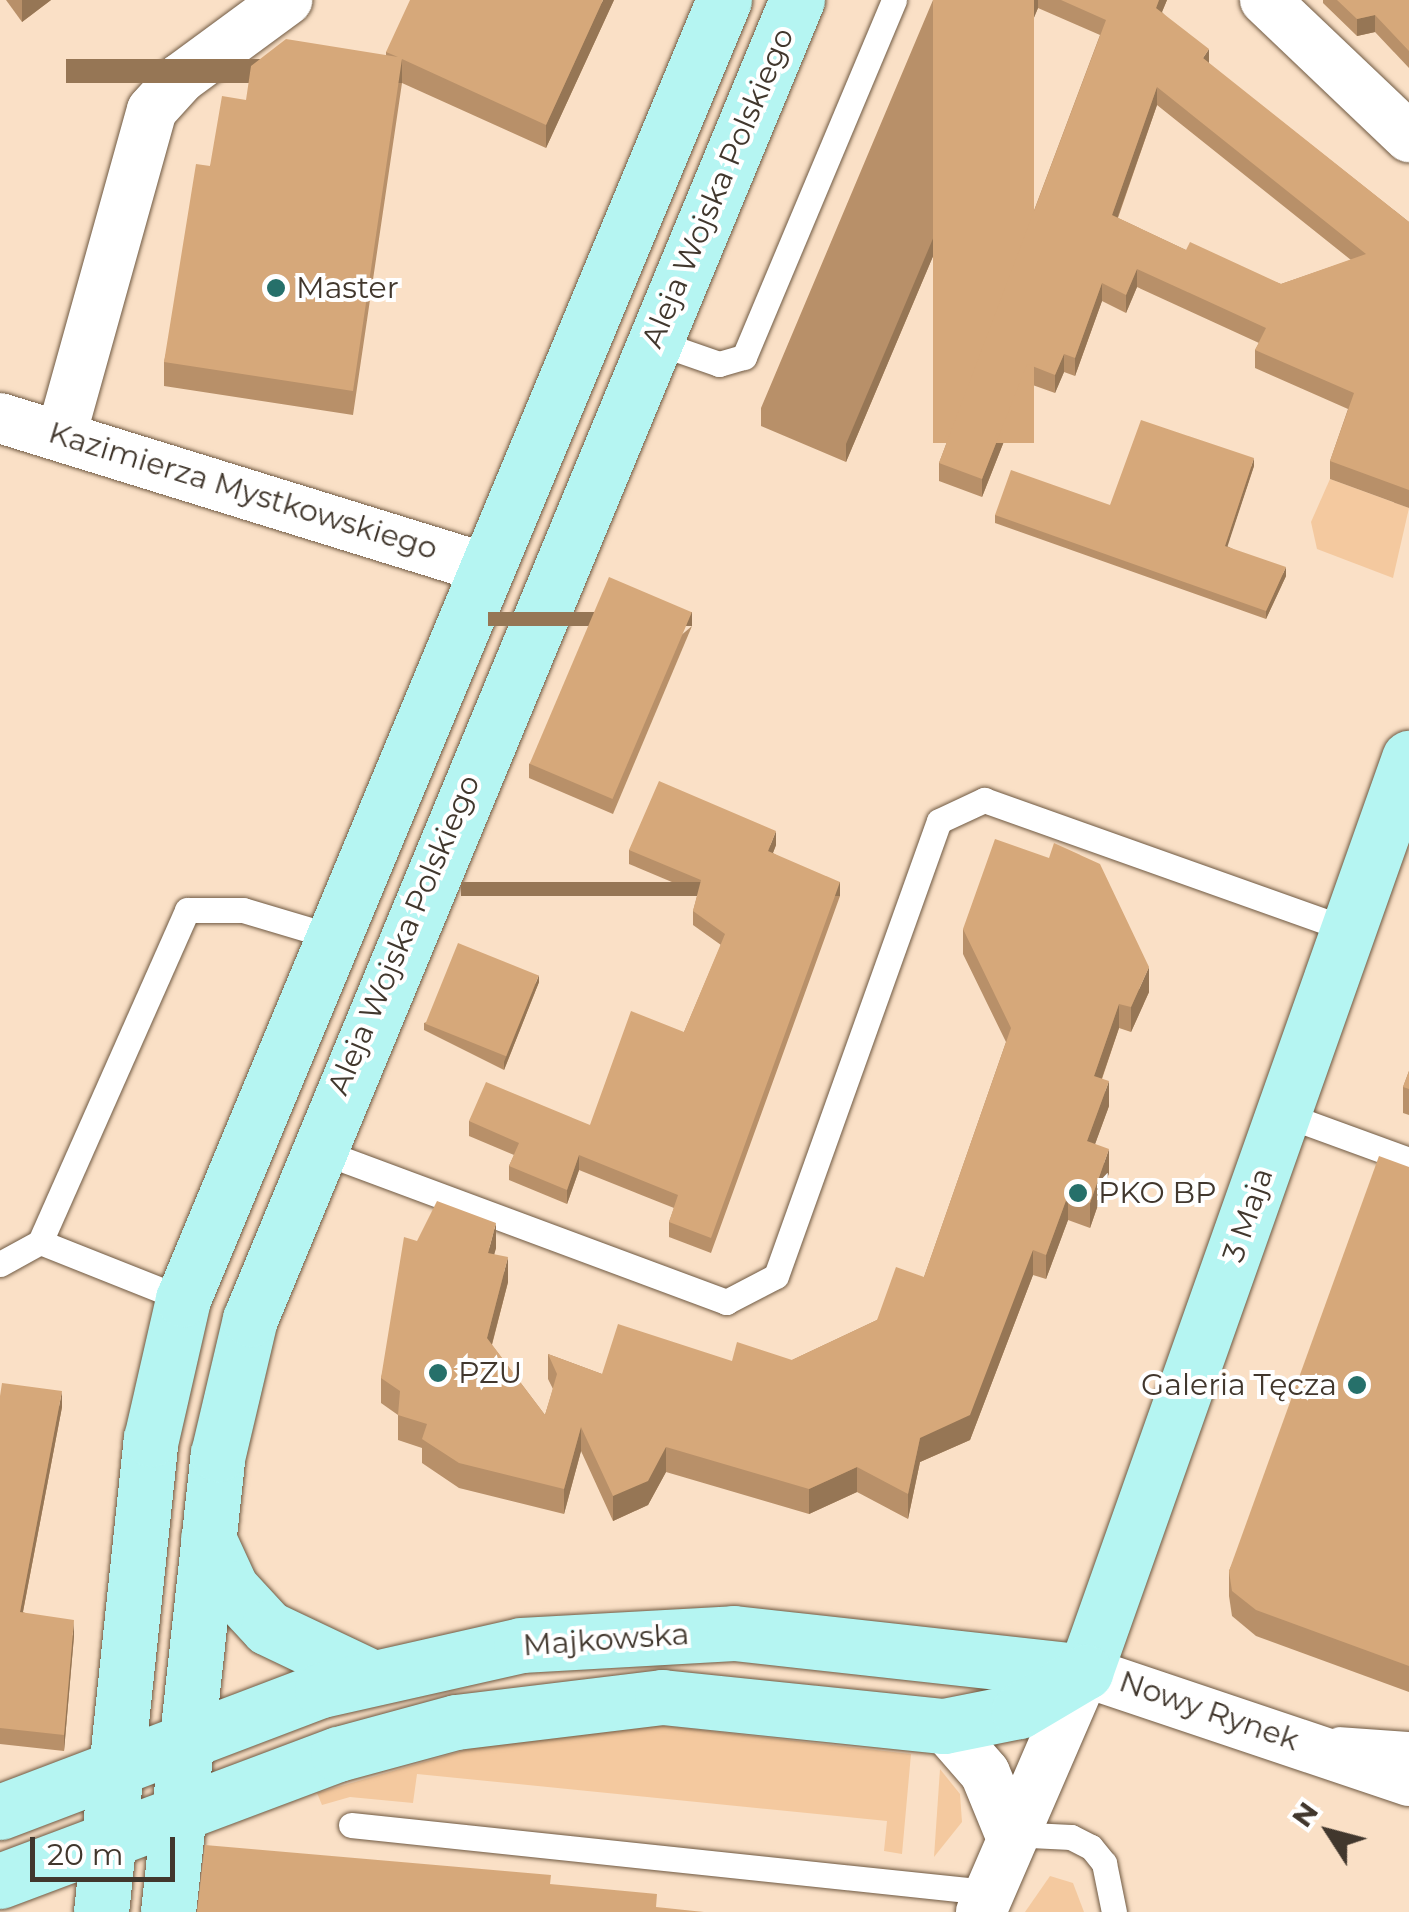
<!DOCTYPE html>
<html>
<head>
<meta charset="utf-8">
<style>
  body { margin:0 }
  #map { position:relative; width:1409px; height:1912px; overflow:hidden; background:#fae0c6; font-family:Montserrat,sans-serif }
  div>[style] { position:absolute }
  .green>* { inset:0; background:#f4c99f }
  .roads { filter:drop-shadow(0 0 2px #6f5942) drop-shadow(0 0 2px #6f5942) }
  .lane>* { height:25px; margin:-12.5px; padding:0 12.5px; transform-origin:12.5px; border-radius:12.5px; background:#fff }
  .street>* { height:50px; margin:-25px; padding:0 25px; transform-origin:25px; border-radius:25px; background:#fff }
  .secondary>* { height:55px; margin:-27.5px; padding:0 27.5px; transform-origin:27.5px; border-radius:27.5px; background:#b5f5f2 }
  .wall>* { inset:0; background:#b89069 }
  .shaded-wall>* { inset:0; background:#967655; transform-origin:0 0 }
  .building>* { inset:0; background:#d6a87a; transform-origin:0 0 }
  .dots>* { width:28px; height:28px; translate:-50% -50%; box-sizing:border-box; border:5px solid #fff; border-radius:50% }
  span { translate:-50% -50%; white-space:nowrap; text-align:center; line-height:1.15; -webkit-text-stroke:8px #fff; paint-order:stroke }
  .street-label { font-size:30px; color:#41372d }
  .poi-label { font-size:30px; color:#41372d }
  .left { translate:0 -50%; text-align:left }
  .right { translate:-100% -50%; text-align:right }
  .north { position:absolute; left:1279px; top:1782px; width:100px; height:100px; -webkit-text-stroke:8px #fff; paint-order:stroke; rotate:306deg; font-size:28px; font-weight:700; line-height:40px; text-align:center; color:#41372d }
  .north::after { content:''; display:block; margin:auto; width:35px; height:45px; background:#41372d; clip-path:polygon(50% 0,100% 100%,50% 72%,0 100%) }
  .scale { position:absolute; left:30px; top:1837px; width:145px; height:45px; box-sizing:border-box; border:5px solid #41372d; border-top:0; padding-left:12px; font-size:30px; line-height:35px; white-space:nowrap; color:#41372d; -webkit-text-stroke:8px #fff; paint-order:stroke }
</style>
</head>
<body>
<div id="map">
  <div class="green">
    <i style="clip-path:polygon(1330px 479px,1409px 508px,1393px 578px,1317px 549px,1311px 522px)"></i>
    <i style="clip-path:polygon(647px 1724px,911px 1754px,902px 1854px,884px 1851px,887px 1821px,417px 1774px,413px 1803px,350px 1797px,322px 1805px,317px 1793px,486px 1744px)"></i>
    <i style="clip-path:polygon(940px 1769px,960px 1794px,962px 1822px,934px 1857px)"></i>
    <i style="clip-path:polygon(1050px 1876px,1073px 1883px,1084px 1912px,1025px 1912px)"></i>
  </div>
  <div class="roads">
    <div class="lane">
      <i style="left:653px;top:341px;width:70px;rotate:19.2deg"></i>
      <i style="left:719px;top:364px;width:26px;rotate:-16deg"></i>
      <i style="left:744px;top:357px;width:387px;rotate:-67.2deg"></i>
      <i style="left:1283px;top:1114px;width:134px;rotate:20.1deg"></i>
      <i style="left:315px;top:1149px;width:439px;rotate:20.4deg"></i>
      <i style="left:726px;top:1302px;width:56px;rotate:-27.5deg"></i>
      <i style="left:776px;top:1276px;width:483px;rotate:-70.3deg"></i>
      <i style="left:939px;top:821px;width:50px;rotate:-25deg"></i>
      <i style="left:984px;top:800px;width:387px;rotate:19.6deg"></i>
      <i style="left:40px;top:1242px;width:363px;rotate:-66.1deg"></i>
      <i style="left:187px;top:910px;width:56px"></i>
      <i style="left:243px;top:910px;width:91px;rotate:16.6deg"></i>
      <i style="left:0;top:1264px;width:46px;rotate:-28.8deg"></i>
      <i style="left:40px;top:1242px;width:154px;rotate:21.7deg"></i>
      <i style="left:1339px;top:1739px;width:70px;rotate:4.1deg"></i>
      <i style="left:351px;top:1825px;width:639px;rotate:6.02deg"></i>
      <i style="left:1010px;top:1834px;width:61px;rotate:2.8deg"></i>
      <i style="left:1071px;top:1837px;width:22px;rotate:27deg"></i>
      <i style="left:1091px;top:1847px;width:21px;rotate:51deg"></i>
      <i style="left:1104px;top:1863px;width:50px;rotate:78.5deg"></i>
    </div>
    <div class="street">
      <i style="left:1265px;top:0;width:199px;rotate:43.6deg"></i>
      <i style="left:0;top:418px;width:508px;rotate:17.19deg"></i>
      <i style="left:62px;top:432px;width:334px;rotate:-74.4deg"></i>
      <i style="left:152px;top:110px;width:43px;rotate:-47.8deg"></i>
      <i style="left:181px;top:78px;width:132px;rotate:-36.3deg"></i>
      <i style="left:944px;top:1726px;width:62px;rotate:48.9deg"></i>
      <i style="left:985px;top:1773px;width:66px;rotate:67.7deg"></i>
      <i style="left:981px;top:1912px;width:262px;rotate:-66.6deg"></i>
      <i style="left:1085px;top:1672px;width:342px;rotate:18.6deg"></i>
    </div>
    <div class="secondary">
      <i style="left:208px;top:1538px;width:55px;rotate:65.3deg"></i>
      <i style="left:231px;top:1588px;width:54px;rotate:47.2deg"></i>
      <i style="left:268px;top:1628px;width:112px;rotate:25.4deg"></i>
      <i style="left:1085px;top:1672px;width:970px;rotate:-70.48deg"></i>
      <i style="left:0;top:1812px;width:344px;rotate:-20.8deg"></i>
      <i style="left:322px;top:1690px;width:204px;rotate:-12.7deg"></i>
      <i style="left:521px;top:1645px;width:213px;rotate:-3.2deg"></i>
      <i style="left:734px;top:1633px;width:353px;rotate:6.3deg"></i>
      <i style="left:0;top:1881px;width:361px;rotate:-20.6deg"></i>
      <i style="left:338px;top:1754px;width:122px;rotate:-15.2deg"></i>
      <i style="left:456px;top:1722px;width:208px;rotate:-6.9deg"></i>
      <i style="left:662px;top:1697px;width:283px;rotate:5.9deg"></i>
      <i style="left:944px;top:1726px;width:76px;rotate:-11.3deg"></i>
      <i style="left:1019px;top:1711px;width:77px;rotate:-30.6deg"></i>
      <i style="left:101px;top:1912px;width:476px;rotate:-84deg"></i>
      <i style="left:151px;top:1439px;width:144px;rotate:-77.1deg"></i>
      <i style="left:183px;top:1299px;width:1407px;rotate:-67.39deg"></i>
      <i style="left:168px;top:1912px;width:461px;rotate:-83.8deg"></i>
      <i style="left:218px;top:1454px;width:139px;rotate:-76.7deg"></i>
      <i style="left:250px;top:1319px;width:1428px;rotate:-67.48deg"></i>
    </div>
  </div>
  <div class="wall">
    <i style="clip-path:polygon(6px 0,51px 0,22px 22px)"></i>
    <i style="clip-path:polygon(614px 0,546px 148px,402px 83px,353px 415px,164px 386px,164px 362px,210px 166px,246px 100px,386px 55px,386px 52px)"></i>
    <i style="clip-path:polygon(evenodd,933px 0,1167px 0,1162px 12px,1209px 64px,1409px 222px,1409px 508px,1330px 479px,1330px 461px,1348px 409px,1255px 368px,1255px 350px,1259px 343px,1137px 287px,1126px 313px,1102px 301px,1075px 376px,1064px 372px,1055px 393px,1027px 383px,982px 497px,939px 481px,939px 463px,1100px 35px,1038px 8px,846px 462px,761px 426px,761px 408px,933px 0,1157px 105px,1351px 260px,1281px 284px,1186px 250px,1118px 218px,1157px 105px)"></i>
    <i style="clip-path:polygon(1323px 0,1409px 0,1409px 68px,1375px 32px,1357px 36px,1323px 3px)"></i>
    <i style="clip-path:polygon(1254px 466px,1227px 546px,1286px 576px,1266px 619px,995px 523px,995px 515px,1110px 505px)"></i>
    <i style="clip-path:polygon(692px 626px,613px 814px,529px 778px,529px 764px)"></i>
    <i style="clip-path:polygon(776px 845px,773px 853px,840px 896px,711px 1253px,669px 1237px,669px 1222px,674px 1208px,579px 1170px,567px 1204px,509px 1180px,509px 1166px,514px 1155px,469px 1136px,469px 1121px,590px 1126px,684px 1032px,721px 945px,693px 925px,693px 911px,698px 893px,629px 864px,629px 850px)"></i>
    <i style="clip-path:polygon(963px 929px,1149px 992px,1131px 1032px,1119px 1028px,1102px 1079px,1109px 1106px,1095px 1144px,1109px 1173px,1090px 1228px,1068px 1220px,1046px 1279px,1033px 1275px,970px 1440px,920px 1462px,908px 1519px,857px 1492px,809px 1514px,666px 1472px,648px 1505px,613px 1521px,581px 1451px,564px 1514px,459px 1488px,422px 1463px,422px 1448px,398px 1440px,398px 1415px,381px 1403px,381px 1378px,417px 1241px,496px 1248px,494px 1254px,508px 1282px,492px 1345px,545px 1415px,553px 1389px,548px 1379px,548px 1354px,602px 1374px,732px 1361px,792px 1360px,877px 1320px,924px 1277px,1006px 1042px,963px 954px)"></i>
    <i style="clip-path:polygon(539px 982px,504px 1070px,424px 1030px,424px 1023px)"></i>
    <i style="clip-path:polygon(1409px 1071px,1409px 1115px,1403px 1113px,1403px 1087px)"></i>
    <i style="clip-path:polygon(1409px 1167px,1409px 1692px,1256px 1636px,1232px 1616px,1229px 1596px,1229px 1571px)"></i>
    <i style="clip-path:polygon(0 1396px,62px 1407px,23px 1612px,74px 1636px,64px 1751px,0 1744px)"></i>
  </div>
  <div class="shaded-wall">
    <i style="clip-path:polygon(22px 0,51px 0,22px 22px)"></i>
    <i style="clip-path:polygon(603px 0,614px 0,546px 148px,546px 125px)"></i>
    <i style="clip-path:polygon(1034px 0,1038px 0,1038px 8px,846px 462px,846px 444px)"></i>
    <i style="clip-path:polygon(1159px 0,1167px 0,1156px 26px,1156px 8px)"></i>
    <i style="clip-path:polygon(1375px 15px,1375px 32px,1357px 36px,1357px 19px)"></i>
    <i style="clip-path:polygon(1209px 49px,1209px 67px,1203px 58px)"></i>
    <i style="left:402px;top:59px;width:24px;height:336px;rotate:90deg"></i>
    <i style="clip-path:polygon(1157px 87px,1157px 105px,1112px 233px,1112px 215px)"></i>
    <i style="clip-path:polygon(1137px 269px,1137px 287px,1126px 313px,1126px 295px)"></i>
    <i style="clip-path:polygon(1102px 283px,1102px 301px,1075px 376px,1075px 358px)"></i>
    <i style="clip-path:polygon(1064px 354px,1064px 372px,1055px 393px,1055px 375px)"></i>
    <i style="clip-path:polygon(1027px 364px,1027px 383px,982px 497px,982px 479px)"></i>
    <i style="clip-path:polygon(1254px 458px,1254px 466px,1225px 554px,1225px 546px)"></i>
    <i style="clip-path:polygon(1286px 567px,1286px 576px,1266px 619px,1266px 611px)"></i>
    <i style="left:692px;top:612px;width:14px;height:204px;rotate:90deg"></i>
    <i style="clip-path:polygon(776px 831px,776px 845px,768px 865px,768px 851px)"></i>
    <i style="left:840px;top:882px;width:14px;height:379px;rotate:90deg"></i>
    <i style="clip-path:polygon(1149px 967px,1149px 992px,1131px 1032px,1131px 1007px)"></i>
    <i style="clip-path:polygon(539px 975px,539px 982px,504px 1070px,504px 1062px)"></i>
    <i style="clip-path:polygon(1119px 1004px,1119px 1028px,1094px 1101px,1094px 1076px)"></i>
    <i style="clip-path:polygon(1109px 1081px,1109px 1106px,1087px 1166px,1087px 1141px)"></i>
    <i style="clip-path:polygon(1109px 1149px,1109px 1173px,1090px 1228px,1090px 1203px)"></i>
    <i style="clip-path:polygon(579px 1155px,579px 1170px,567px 1204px,567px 1190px)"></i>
    <i style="clip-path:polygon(1068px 1195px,1068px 1220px,1046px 1279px,1046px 1255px)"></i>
    <i style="clip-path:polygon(496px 1223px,496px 1248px,488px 1277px,488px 1253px)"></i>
    <i style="clip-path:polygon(1033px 1250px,1033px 1275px,970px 1440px,920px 1462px,908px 1519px,908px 1494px,920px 1438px)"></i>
    <i style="clip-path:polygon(508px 1257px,508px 1282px,487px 1363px,487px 1338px)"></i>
    <i style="clip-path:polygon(62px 1391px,62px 1407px,20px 1627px,20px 1612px)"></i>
    <i style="clip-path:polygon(581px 1427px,581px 1451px,564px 1514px,564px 1489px)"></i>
    <i style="clip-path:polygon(666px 1447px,666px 1472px,648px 1505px,613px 1521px,613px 1496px)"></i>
    <i style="clip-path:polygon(857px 1467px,857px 1492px,809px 1514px,809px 1489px)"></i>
    <i style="clip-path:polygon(74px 1620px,74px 1636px,64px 1751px,64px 1735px)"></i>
  </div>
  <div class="building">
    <i style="clip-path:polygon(410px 0,603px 0,546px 125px,402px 59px,353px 391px,164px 362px,196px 164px,210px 166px,222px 96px,246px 100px,251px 66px,286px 39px,398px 57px,386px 52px)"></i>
    <i style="left:933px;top:0;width:101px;height:443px"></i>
    <i style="clip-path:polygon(evenodd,1061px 0,1159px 0,1156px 8px,1209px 49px,1203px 58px,1409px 222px,1409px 490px,1330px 461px,1354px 393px,1255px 350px,1266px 328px,1137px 269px,1126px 295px,1102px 283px,1075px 358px,1064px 354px,1055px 375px,1027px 364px,982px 479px,939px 463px,1106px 20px,1061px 0,1157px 87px,1366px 254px,1281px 284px,1190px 242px,1186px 250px,1112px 215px,1157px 87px)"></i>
    <i style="clip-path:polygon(1337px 0,1409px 0,1409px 51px,1375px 15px,1357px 19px)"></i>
    <i style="clip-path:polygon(1141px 420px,1254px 458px,1225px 546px,1286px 567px,1266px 611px,995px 515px,1011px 470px,1110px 505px)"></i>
    <i style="left:609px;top:577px;width:90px;height:203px;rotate:23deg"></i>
    <i style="clip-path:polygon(659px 781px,776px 831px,768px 851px,840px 882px,711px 1238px,669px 1222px,678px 1195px,579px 1155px,567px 1190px,509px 1166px,519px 1143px,469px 1121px,486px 1082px,590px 1125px,582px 1147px,631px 1011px,684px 1032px,725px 934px,693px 911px,701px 880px,629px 850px)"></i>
    <i style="clip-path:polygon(995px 839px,1049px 858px,1054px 843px,1100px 864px,1149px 967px,1131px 1007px,1119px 1004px,1094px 1076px,1109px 1081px,1087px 1141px,1109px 1149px,1090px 1203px,1068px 1195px,1046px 1255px,1033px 1250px,970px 1415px,920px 1438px,908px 1494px,857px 1467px,809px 1489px,666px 1447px,648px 1481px,613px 1496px,581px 1427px,564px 1489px,459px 1463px,422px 1439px,427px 1424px,398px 1415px,400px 1391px,381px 1378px,404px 1237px,417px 1241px,437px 1201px,496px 1223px,488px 1253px,508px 1257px,487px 1338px,545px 1415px,557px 1374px,548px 1354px,602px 1374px,618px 1324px,732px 1361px,737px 1342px,792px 1360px,877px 1320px,896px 1267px,924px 1277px,1011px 1028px,963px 929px)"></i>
    <i style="left:458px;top:943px;width:87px;height:87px;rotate:22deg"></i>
    <i style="clip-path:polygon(1409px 1071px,1409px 1089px,1403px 1087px)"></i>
    <i style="clip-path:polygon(1379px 1156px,1409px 1167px,1409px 1666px,1256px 1610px,1232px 1591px,1229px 1571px)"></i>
    <i style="clip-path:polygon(2px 1383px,62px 1391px,20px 1612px,74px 1620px,64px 1735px,0 1728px,0 1396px)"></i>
    <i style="clip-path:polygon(205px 1845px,551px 1875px,550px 1884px,657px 1894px,656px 1907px,704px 1912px,197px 1912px)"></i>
  </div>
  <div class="dots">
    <i style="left:276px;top:288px;background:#26706a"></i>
    <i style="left:1078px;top:1193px;background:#26706a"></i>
    <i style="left:438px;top:1373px;background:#26706a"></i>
    <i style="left:1357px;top:1385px;background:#26706a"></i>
  </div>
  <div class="street-label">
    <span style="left:718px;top:188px;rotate:-67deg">Aleja Wojska Polskiego</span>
    <span style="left:243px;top:491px;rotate:17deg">Kazimierza Mystkowskiego</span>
    <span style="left:404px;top:935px;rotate:-67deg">Aleja Wojska Polskiego</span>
    <span style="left:1248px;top:1215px;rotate:-71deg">3 Maja</span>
    <span style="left:606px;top:1640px;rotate:-4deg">Majkowska</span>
    <span style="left:1209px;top:1711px;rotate:19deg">Nowy Rynek</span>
  </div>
  <div class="poi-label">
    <span class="left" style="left:296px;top:288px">Master</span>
    <span class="left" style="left:1098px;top:1193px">PKO BP</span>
    <span class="left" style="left:458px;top:1373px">PZU</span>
    <span class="right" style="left:1337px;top:1385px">Galeria Tęcza</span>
  </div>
  <div class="north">N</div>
  <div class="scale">20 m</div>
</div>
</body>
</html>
